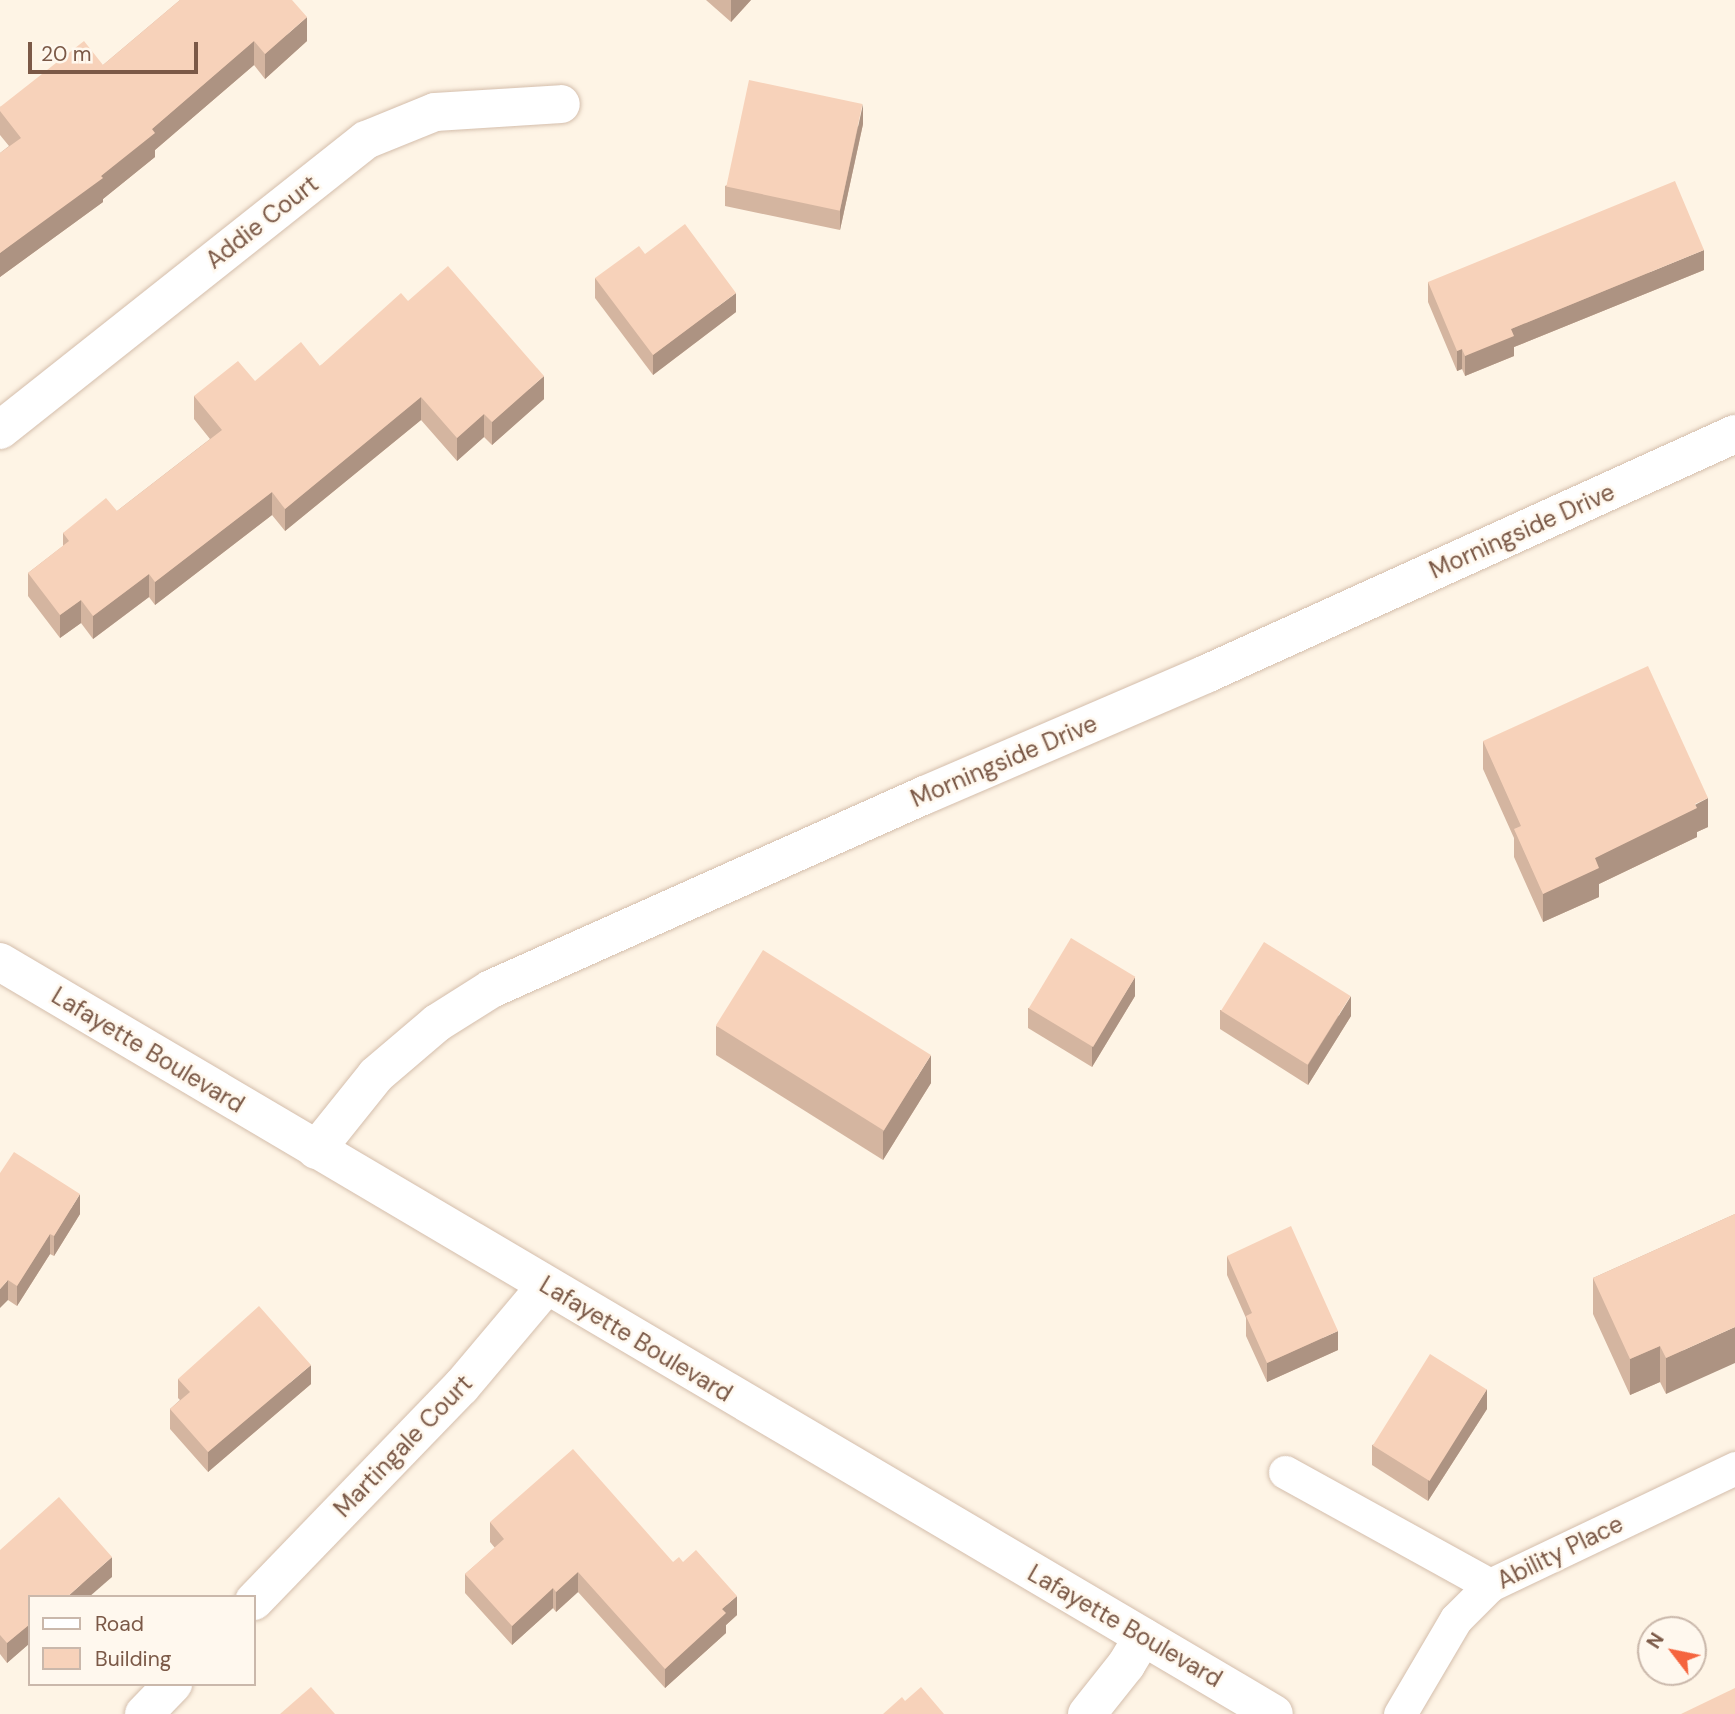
<!DOCTYPE html>
<html>
<head>
<meta charset="utf-8">
<style>
  body { margin:0 }
  #map { position:relative; width:1735px; height:1714px; overflow:hidden; background:#fef4e5; font-family:"DM Sans",sans-serif }
  div>[style] { position:absolute }
  .roads { filter:drop-shadow(0 0 2px #d4beac) drop-shadow(0 0 2px #d4beac) }
  .lane>* { height:33px; margin:-16.5px; padding:0 16.5px; transform-origin:16.5px; border-radius:16.5px; background:#fff }
  .street>* { height:38px; margin:-19px; padding:0 19px; transform-origin:19px; border-radius:19px; background:#fff }
  .secondary>* { height:38px; margin:-19px; padding:0 19px; transform-origin:19px; border-radius:19px; background:#fff }
  .wall>* { inset:0; background:#d4b5a0 }
  .shaded-wall>* { inset:0; background:#ad9382 }
  .building>* { inset:0; background:#f7d2ba; transform-origin:0 0 }
  span { translate:-50% -50%; white-space:nowrap; text-align:center; line-height:1.15; -webkit-text-stroke:5px #fff8ee; paint-order:stroke }
  .street-label { font-size:24px; color:#7b5947 }
  .legend { position:absolute; left:28px; top:1595px; width:228px; height:91px; box-sizing:border-box; background:#fff8ee; border:2px solid #cab8ab; margin:0; padding:9px 12px; list-style:none; font-size:21px; color:#7b5947 }
  .legend li { display:flex; align-items:center; gap:14px; height:35px }
  .legend b { width:35px; border:2px solid #cab8ab }
  .north { position:absolute; left:1637px; top:1616px; width:70px; height:70px; box-sizing:border-box; background:#fff8ee; border:2px solid #cab8ab; border-radius:50%; rotate:302deg; font-size:19px; font-weight:700; line-height:28px; text-align:center; color:#7b5947 }
  .north::after { content:''; display:block; margin:auto; width:24px; height:32px; background:#f5653e; clip-path:polygon(50% 0,100% 100%,50% 72%,0 100%) }
  .scale { position:absolute; left:28px; top:42px; width:170px; height:32px; box-sizing:border-box; border:4px solid #7b5947; border-top:0; padding-left:9px; font-size:21px; line-height:24px; white-space:nowrap; color:#7b5947; -webkit-text-stroke:5px #fff8ee; paint-order:stroke }
</style>
</head>
<body>
<div id="map">
  <div class="roads">
    <div class="lane">
      <i style="left:1285px;top:1472px;width:234px;rotate:28.9deg"></i>
      <i style="left:1400px;top:1714px;width:110px;rotate:-59.5deg"></i>
      <i style="left:1456px;top:1619px;width:48px;rotate:-45deg"></i>
      <i style="left:1490px;top:1585px;width:272px;rotate:-25.5deg"></i>
    </div>
    <div class="street">
      <i style="left:0;top:430px;width:467px;rotate:-38.4deg"></i>
      <i style="left:366px;top:140px;width:74px;rotate:-22.1deg"></i>
      <i style="left:435px;top:112px;width:126px;rotate:-3.6deg"></i>
      <i style="left:316px;top:1150px;width:96px;rotate:-51.3deg"></i>
      <i style="left:376px;top:1075px;width:80px;rotate:-40.4deg"></i>
      <i style="left:437px;top:1023px;width:64px;rotate:-32.2deg"></i>
      <i style="left:491px;top:989px;width:475px;rotate:-24.1deg"></i>
      <i style="left:925px;top:795px;width:306px;rotate:-23.3deg"></i>
      <i style="left:1206px;top:674px;width:581px;rotate:-24.4deg"></i>
      <i style="left:254px;top:1601px;width:298px;rotate:-46deg"></i>
      <i style="left:461px;top:1387px;width:132px;rotate:-49.9deg"></i>
      <i style="left:144px;top:1714px;width:42px;rotate:-46deg"></i>
      <i style="left:1087px;top:1714px;width:63px;rotate:-51.5deg"></i>
      <i style="left:1126px;top:1665px;width:33px;rotate:-59deg"></i>
    </div>
    <div class="secondary">
      <i style="left:0;top:962px;width:1479px;rotate:30.55deg"></i>
    </div>
  </div>
  <div class="wall">
    <i style="clip-path:polygon(180px 0,307px 41px,265px 79px,254px 65px,155px 150px,155px 157px,103px 199px,103px 202px,0 277px,0 153px,9px 146px,0 135px,0 107px,103px 65px)"></i>
    <i style="clip-path:polygon(706px 0,751px 0,731px 22px)"></i>
    <i style="clip-path:polygon(863px 124px,840px 230px,725px 206px,725px 186px)"></i>
    <i style="clip-path:polygon(1704px 270px,1514px 347px,1514px 356px,1465px 376px,1462px 369px,1457px 371px,1428px 302px,1428px 282px)"></i>
    <i style="clip-path:polygon(595px 278px,736px 312px,653px 375px,595px 298px)"></i>
    <i style="clip-path:polygon(408px 301px,544px 399px,492px 445px,484px 437px,457px 461px,421px 420px,285px 531px,272px 515px,155px 605px,149px 597px,93px 639px,81px 623px,60px 638px,28px 596px,28px 573px,63px 546px,63px 533px,117px 511px,210px 439px,194px 419px,194px 396px,320px 366px)"></i>
    <i style="clip-path:polygon(1483px 741px,1708px 827px,1697px 832px,1697px 837px,1599px 884px,1599px 897px,1543px 922px,1514px 857px,1514px 838px,1483px 769px)"></i>
    <i style="clip-path:polygon(1135px 996px,1092px 1067px,1028px 1028px,1028px 1008px)"></i>
    <i style="clip-path:polygon(1220px 1010px,1351px 1016px,1308px 1085px,1220px 1029px)"></i>
    <i style="clip-path:polygon(716px 1026px,931px 1083px,883px 1160px,716px 1055px)"></i>
    <i style="clip-path:polygon(0 1173px,80px 1214px,54px 1256px,50px 1254px,17px 1306px,8px 1300px)"></i>
    <i style="clip-path:polygon(1735px 1214px,1666px 1394px,1660px 1382px,1630px 1395px,1593px 1314px,1593px 1278px)"></i>
    <i style="clip-path:polygon(1227px 1256px,1338px 1350px,1267px 1382px,1246px 1336px,1246px 1318px,1227px 1275px)"></i>
    <i style="clip-path:polygon(178px 1379px,311px 1384px,208px 1472px,170px 1429px,170px 1409px,180px 1400px,178px 1398px)"></i>
    <i style="clip-path:polygon(1487px 1409px,1428px 1501px,1372px 1465px,1372px 1445px)"></i>
    <i style="clip-path:polygon(490px 1522px,673px 1562px,683px 1562px,737px 1615px,726px 1625px,726px 1633px,665px 1688px,578px 1592px,556px 1612px,553px 1608px,512px 1645px,465px 1593px,465px 1574px,495px 1548px,490px 1542px)"></i>
    <i style="clip-path:polygon(0 1550px,112px 1577px,30px 1597px,30px 1643px,7px 1663px,0 1654px)"></i>
  </div>
  <div class="shaded-wall">
    <i style="clip-path:polygon(731px 0,751px 0,731px 22px)"></i>
    <i style="clip-path:polygon(307px 17px,307px 41px,265px 79px,265px 54px)"></i>
    <i style="clip-path:polygon(254px 41px,254px 65px,155px 150px,155px 157px,103px 199px,103px 202px,0 277px,0 253px,101px 176px,152px 129px)"></i>
    <i style="clip-path:polygon(863px 104px,863px 124px,840px 230px,840px 210px)"></i>
    <i style="clip-path:polygon(1704px 250px,1704px 270px,1514px 347px,1514px 356px,1465px 376px,1465px 356px,1511px 329px)"></i>
    <i style="clip-path:polygon(736px 293px,736px 312px,653px 375px,653px 355px)"></i>
    <i style="clip-path:polygon(1462px 349px,1462px 369px,1457px 371px,1457px 351px)"></i>
    <i style="clip-path:polygon(544px 376px,544px 399px,492px 445px,492px 422px)"></i>
    <i style="clip-path:polygon(421px 397px,421px 420px,285px 531px,285px 509px)"></i>
    <i style="clip-path:polygon(484px 414px,484px 437px,457px 461px,457px 438px)"></i>
    <i style="clip-path:polygon(272px 492px,272px 515px,155px 605px,155px 582px)"></i>
    <i style="clip-path:polygon(149px 574px,149px 597px,93px 639px,93px 616px)"></i>
    <i style="clip-path:polygon(81px 600px,81px 623px,60px 638px,60px 615px)"></i>
    <i style="clip-path:polygon(1708px 798px,1708px 827px,1697px 832px,1697px 837px,1599px 884px,1599px 897px,1543px 922px,1543px 894px,1595px 858px)"></i>
    <i style="clip-path:polygon(1135px 977px,1135px 996px,1092px 1067px,1092px 1047px)"></i>
    <i style="clip-path:polygon(1351px 996px,1351px 1016px,1308px 1085px,1308px 1065px)"></i>
    <i style="clip-path:polygon(931px 1055px,931px 1083px,883px 1160px,883px 1132px)"></i>
    <i style="clip-path:polygon(80px 1194px,80px 1214px,54px 1256px,54px 1236px)"></i>
    <i style="clip-path:polygon(50px 1234px,50px 1254px,17px 1306px,17px 1286px)"></i>
    <i style="clip-path:polygon(8px 1280px,8px 1300px,0 1308px,0 1289px)"></i>
    <i style="clip-path:polygon(1735px 1327px,1735px 1363px,1666px 1394px,1666px 1358px)"></i>
    <i style="clip-path:polygon(1338px 1331px,1338px 1350px,1267px 1382px,1267px 1363px)"></i>
    <i style="clip-path:polygon(1660px 1346px,1660px 1382px,1630px 1395px,1630px 1359px)"></i>
    <i style="clip-path:polygon(311px 1365px,311px 1384px,208px 1472px,208px 1452px)"></i>
    <i style="clip-path:polygon(1487px 1389px,1487px 1409px,1428px 1501px,1428px 1481px)"></i>
    <i style="clip-path:polygon(112px 1557px,112px 1577px,89px 1597px,67px 1597px)"></i>
    <i style="clip-path:polygon(578px 1572px,578px 1592px,556px 1612px,556px 1592px)"></i>
    <i style="clip-path:polygon(553px 1588px,553px 1608px,512px 1645px,512px 1626px)"></i>
    <i style="clip-path:polygon(737px 1596px,737px 1615px,726px 1625px,726px 1633px,665px 1688px,665px 1669px,722px 1609px)"></i>
    <i style="clip-path:polygon(30px 1624px,30px 1643px,7px 1663px,7px 1643px)"></i>
  </div>
  <div class="building">
    <i style="clip-path:polygon(180px 0,292px 0,307px 17px,265px 54px,254px 41px,152px 129px,155px 133px,101px 176px,103px 178px,0 253px,0 153px,21px 138px,0 111px,0 107px,84px 41px,103px 65px)"></i>
    <i style="left:749px;top:80px;width:116px;height:109px;rotate:12deg"></i>
    <i style="clip-path:polygon(1675px 181px,1704px 250px,1511px 329px,1514px 336px,1465px 356px,1462px 349px,1457px 351px,1428px 282px)"></i>
    <i style="clip-path:polygon(685px 224px,736px 293px,653px 355px,595px 278px,639px 246px,645px 254px)"></i>
    <i style="clip-path:polygon(448px 266px,544px 376px,492px 422px,484px 414px,457px 438px,421px 397px,285px 509px,272px 492px,155px 582px,149px 574px,93px 616px,81px 600px,60px 615px,28px 573px,69px 541px,63px 533px,106px 498px,117px 511px,222px 430px,194px 396px,238px 361px,255px 381px,301px 342px,320px 366px,401px 293px,408px 301px)"></i>
    <i style="clip-path:polygon(1648px 666px,1708px 798px,1695px 804px,1697px 808px,1595px 858px,1599px 868px,1543px 894px,1514px 829px,1521px 826px,1483px 741px)"></i>
    <i style="left:1071px;top:938px;width:75px;height:82px;rotate:31deg"></i>
    <i style="left:1264px;top:942px;width:102px;height:81px;rotate:32deg"></i>
    <i style="left:763px;top:950px;width:198px;height:89px;rotate:32deg"></i>
    <i style="clip-path:polygon(14px 1152px,80px 1194px,54px 1236px,50px 1234px,17px 1286px,8px 1280px,0 1289px,0 1173px)"></i>
    <i style="clip-path:polygon(1735px 1214px,1735px 1327px,1666px 1358px,1660px 1346px,1630px 1359px,1593px 1278px)"></i>
    <i style="clip-path:polygon(1291px 1226px,1338px 1331px,1267px 1363px,1246px 1316px,1252px 1313px,1227px 1256px)"></i>
    <i style="clip-path:polygon(259px 1306px,311px 1365px,208px 1452px,170px 1409px,190px 1392px,178px 1379px)"></i>
    <i style="left:1430px;top:1354px;width:67px;height:108px;rotate:32deg"></i>
    <i style="clip-path:polygon(573px 1449px,673px 1562px,679px 1557px,683px 1562px,696px 1550px,737px 1596px,722px 1609px,726px 1613px,665px 1669px,578px 1572px,556px 1592px,553px 1588px,512px 1626px,465px 1574px,504px 1539px,490px 1522px)"></i>
    <i style="clip-path:polygon(59px 1497px,112px 1557px,67px 1597px,30px 1597px,30px 1624px,7px 1643px,0 1635px,0 1550px)"></i>
    <i style="clip-path:polygon(311px 1687px,335px 1714px,280px 1714px)"></i>
    <i style="clip-path:polygon(921px 1687px,944px 1714px,883px 1714px,902px 1697px,905px 1701px)"></i>
    <i style="clip-path:polygon(1735px 1688px,1735px 1714px,1681px 1714px)"></i>
  </div>
  <div class="street-label">
    <span style="left:262px;top:222px;rotate:-38deg">Addie Court</span>
    <span style="left:1522px;top:531px;rotate:-24deg">Morningside Drive</span>
    <span style="left:1004px;top:761px;rotate:-23deg">Morningside Drive</span>
    <span style="left:148px;top:1050px;rotate:31deg">Lafayette Boulevard</span>
    <span style="left:636px;top:1339px;rotate:31deg">Lafayette Boulevard</span>
    <span style="left:403px;top:1446px;rotate:-46deg">Martingale Court</span>
    <span style="left:1560px;top:1552px;rotate:-26deg">Ability Place</span>
    <span style="left:1125px;top:1626px;rotate:30deg">Lafayette Boulevard</span>
  </div>
  <ul class="legend">
  <li><b style="height:9px;background:#fff"></b>Road</li>
  <li><b style="height:19px;background:#f7d2ba"></b>Building</li>
  </ul>
  <div class="north">N</div>
  <div class="scale">20 m</div>
</div>
</body>
</html>
